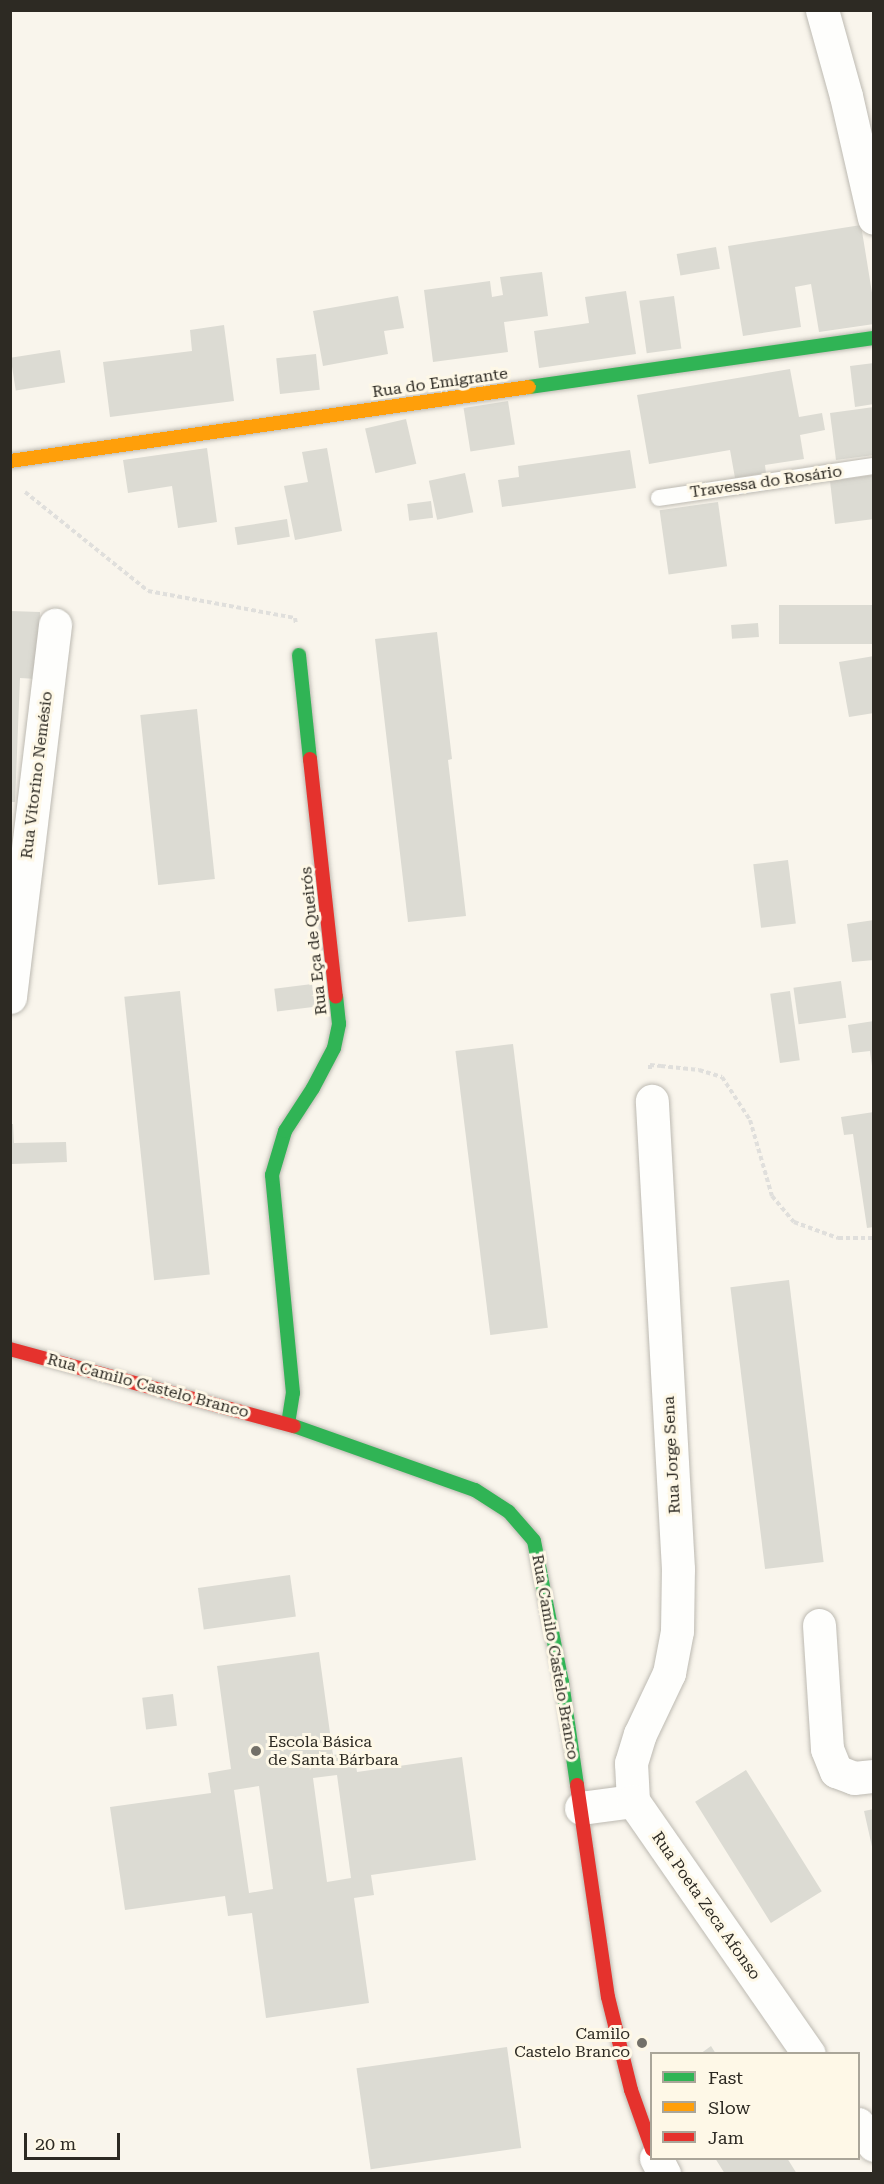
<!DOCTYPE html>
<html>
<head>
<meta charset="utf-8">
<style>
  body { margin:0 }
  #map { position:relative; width:884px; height:2184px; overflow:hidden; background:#f9f5ec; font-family:"Roboto Serif",serif }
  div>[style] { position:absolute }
  .building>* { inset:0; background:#dcdbd3; transform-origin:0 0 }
  .path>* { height:4px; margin-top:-2px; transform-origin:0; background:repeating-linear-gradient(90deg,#e0dfdc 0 4.5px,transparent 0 7.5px) }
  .roads { filter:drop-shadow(0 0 2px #bdbab2) drop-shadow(0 0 2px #bdbab2) }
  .lane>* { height:16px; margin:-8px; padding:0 8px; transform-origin:8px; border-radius:8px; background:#fefefc }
  .street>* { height:33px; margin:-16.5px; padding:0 16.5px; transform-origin:16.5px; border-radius:16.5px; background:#fefefc }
  .fast>* { height:14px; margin:-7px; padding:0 7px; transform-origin:7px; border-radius:7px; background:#30b455 }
  .slow>* { height:14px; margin:-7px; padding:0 7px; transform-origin:7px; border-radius:7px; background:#ff9f0a }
  .jam>* { height:14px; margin:-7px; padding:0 7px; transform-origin:7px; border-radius:7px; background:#e5322d }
  .dots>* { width:16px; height:16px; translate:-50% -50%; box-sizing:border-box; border:3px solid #fef8e7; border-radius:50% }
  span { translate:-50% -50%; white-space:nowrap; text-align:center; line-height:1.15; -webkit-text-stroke:6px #fef8e7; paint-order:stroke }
  .street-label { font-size:16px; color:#2d2a23 }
  .poi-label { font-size:16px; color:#2d2a23 }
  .left { translate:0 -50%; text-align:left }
  .right { translate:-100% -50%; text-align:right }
  .frame { position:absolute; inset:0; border:12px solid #2d2a23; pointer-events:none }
  .legend { position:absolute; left:650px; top:2052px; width:210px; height:108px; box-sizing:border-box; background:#fef8e7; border:2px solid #aaa699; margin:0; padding:8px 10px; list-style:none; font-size:18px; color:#2d2a23 }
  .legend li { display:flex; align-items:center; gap:12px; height:30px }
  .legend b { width:30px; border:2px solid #aaa699 }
  .scale { position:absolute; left:24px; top:2133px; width:96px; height:27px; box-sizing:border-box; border:3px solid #2d2a23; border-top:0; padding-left:8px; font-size:18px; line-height:21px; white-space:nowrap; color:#2d2a23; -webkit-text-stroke:4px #fef8e7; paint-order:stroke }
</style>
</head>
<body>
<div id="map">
  <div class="building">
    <i style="clip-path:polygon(861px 225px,874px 305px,874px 324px,819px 332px,811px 284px,795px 287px,801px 327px,743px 336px,728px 246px)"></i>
    <i style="left:716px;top:247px;width:22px;height:40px;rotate:80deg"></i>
    <i style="clip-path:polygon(542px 272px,548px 316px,504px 322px,508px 352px,433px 362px,424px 290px,490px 281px,492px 297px,503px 295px,500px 277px)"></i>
    <i style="clip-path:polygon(626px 291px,636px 354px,539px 368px,534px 331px,589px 323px,585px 297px)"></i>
    <i style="clip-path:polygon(398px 296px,404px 328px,384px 331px,388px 354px,323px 366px,313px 311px)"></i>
    <i style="left:674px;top:296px;width:53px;height:35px;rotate:82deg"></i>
    <i style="clip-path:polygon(224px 325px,234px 401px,110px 417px,103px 362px,192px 351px,190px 330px)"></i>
    <i style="left:60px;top:350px;width:33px;height:50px;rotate:81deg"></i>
    <i style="left:316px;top:354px;width:36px;height:40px;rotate:84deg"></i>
    <i style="clip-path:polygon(874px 363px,874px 404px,855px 407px,850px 366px)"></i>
    <i style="clip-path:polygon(790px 369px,799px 417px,822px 413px,825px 430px,800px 435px,804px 459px,765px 465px,766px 473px,735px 478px,730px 450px,649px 464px,637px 395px)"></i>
    <i style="left:508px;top:401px;width:44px;height:45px;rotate:81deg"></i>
    <i style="clip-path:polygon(874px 407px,874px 455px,836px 460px,830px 413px)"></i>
    <i style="left:406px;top:419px;width:46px;height:42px;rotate:77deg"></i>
    <i style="clip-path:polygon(207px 448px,217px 522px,178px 528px,172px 486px,128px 493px,123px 460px)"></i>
    <i style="clip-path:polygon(327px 448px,342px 531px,295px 540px,284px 486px,308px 482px,302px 452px)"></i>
    <i style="clip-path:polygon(630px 450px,636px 488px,502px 507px,498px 480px,519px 477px,518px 466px)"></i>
    <i style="left:465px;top:473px;width:40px;height:37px;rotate:78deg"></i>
    <i style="clip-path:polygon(874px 475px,874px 519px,835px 524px,830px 481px)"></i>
    <i style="left:431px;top:501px;width:17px;height:24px;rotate:83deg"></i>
    <i style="left:718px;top:502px;width:65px;height:59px;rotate:82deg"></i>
    <i style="left:287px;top:519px;width:18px;height:53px;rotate:81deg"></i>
    <i style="left:874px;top:605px;width:39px;height:95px;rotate:90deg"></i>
    <i style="clip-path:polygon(10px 611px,40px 612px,38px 679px,20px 678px,15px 802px,10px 802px)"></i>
    <i style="left:758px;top:623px;width:14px;height:27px;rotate:86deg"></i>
    <i style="clip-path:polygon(437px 632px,452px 759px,448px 760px,466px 916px,408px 922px,375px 639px)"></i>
    <i style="clip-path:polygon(874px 656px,874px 713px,849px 717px,839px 662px)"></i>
    <i style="left:197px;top:709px;width:171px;height:57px;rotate:84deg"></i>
    <i style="left:788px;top:860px;width:64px;height:35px;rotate:83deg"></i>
    <i style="clip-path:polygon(874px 920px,874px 960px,852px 962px,847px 924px)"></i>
    <i style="left:841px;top:981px;width:37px;height:48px;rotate:82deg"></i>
    <i style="left:312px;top:984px;width:23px;height:38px;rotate:83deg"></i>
    <i style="left:180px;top:991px;width:285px;height:56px;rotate:84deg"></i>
    <i style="left:790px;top:991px;width:70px;height:20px;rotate:82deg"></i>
    <i style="clip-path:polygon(874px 1021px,874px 1066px,872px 1066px,870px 1051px,852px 1053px,848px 1025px)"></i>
    <i style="left:513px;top:1044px;width:286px;height:58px;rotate:83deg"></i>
    <i style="clip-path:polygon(874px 1112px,874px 1227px,867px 1228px,853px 1134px,844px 1135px,841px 1117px)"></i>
    <i style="clip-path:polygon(10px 1124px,13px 1124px,14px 1143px,66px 1142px,67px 1162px,12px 1164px)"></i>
    <i style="left:789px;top:1280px;width:284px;height:59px;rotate:83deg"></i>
    <i style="left:290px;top:1575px;width:42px;height:93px;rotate:82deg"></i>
    <i style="clip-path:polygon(evenodd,319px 1652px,333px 1755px,354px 1752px,357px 1772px,462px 1757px,476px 1860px,371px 1875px,374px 1895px,354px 1898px,369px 2003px,266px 2018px,252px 1913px,228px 1916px,225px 1896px,125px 1910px,110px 1807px,211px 1793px,208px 1773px,231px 1769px,217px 1666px,319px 1652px,337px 1775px,351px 1878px,327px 1882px,313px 1778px,337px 1775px,319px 1652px,259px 1786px,273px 1889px,249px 1893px,234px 1790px,259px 1786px)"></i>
    <i style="left:173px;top:1694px;width:32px;height:31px;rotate:83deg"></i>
    <i style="left:746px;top:1770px;width:143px;height:60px;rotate:58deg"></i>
    <i style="clip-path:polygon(874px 1809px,874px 1851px,873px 1851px,864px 1811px)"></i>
    <i style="clip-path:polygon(711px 2046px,716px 2054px,700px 2054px)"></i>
    <i style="left:507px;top:2047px;width:102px;height:152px;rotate:82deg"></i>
    <i style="clip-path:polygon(715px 2158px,787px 2158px,797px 2174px,725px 2174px)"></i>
  </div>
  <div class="path">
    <i style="left:25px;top:492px;width:158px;rotate:38.8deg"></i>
    <i style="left:148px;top:591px;width:149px;rotate:10.4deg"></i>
    <i style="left:295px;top:618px;width:6px;rotate:81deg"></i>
    <i style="left:650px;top:1069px;width:4px;rotate:-90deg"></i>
    <i style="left:650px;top:1065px;width:11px;rotate:5deg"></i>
    <i style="left:661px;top:1066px;width:38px;rotate:6deg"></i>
    <i style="left:699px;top:1070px;width:24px;rotate:17deg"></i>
    <i style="left:722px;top:1077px;width:51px;rotate:56.9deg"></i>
    <i style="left:750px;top:1120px;width:79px;rotate:73.9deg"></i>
    <i style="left:772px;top:1196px;width:34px;rotate:50deg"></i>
    <i style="left:794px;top:1222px;width:47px;rotate:20deg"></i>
    <i style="left:838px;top:1238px;width:36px"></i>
  </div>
  <div class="roads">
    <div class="lane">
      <i style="left:659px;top:498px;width:217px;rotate:-8.5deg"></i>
    </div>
    <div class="street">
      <i style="left:822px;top:10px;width:89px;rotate:74.4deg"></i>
      <i style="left:846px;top:96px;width:125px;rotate:77.1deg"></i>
      <i style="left:10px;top:997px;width:375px;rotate:-83.1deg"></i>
      <i style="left:819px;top:1625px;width:124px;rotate:86.3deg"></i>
      <i style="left:827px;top:1749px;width:24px;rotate:68deg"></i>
      <i style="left:836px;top:1771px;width:19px;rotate:21deg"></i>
      <i style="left:854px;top:1778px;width:20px;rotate:-6deg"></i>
      <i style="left:633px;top:1801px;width:38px;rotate:-93deg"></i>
      <i style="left:631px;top:1763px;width:30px;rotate:-73deg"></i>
      <i style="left:640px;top:1734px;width:68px;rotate:-64.6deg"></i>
      <i style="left:669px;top:1673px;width:43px;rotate:-79.2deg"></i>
      <i style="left:677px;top:1631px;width:62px;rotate:-89.1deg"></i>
      <i style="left:678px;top:1569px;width:469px;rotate:-93.2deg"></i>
      <i style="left:581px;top:1808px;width:52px;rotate:-7.7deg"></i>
      <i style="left:633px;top:1801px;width:308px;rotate:55.2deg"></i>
      <i style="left:858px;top:2124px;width:26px;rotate:53deg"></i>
      <i style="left:656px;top:2158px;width:18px;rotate:63deg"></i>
    </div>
    <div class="fast">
      <i style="left:529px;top:387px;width:348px;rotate:-8.1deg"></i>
      <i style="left:299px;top:655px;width:105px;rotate:84deg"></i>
      <i style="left:288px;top:1424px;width:31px;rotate:-81deg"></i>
      <i style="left:293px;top:1393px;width:219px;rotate:-95.5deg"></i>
      <i style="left:272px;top:1175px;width:46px;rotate:-73.5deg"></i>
      <i style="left:285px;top:1131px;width:51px;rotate:-56.9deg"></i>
      <i style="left:313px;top:1088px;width:45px;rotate:-62.3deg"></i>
      <i style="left:334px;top:1048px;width:25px;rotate:-78deg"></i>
      <i style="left:339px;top:1024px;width:27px;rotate:-96deg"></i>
      <i style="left:294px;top:1426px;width:192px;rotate:19.5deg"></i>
      <i style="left:475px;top:1490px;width:40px;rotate:32.9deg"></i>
      <i style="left:509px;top:1512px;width:38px;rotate:49deg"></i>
      <i style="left:534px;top:1541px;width:144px;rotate:78.8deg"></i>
      <i style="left:562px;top:1682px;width:104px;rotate:81.7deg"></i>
    </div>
    <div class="slow">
      <i style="left:10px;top:461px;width:524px;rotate:-8.11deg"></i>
    </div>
    <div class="jam">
      <i style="left:310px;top:759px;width:239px;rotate:83.8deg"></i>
      <i style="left:10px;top:1349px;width:294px;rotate:15.2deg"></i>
      <i style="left:577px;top:1785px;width:214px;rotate:81.7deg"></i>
      <i style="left:608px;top:1997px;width:96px;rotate:76.1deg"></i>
      <i style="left:631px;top:2090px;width:63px;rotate:70.4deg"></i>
    </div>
  </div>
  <div class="dots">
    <i style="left:256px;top:1751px;background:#747169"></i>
    <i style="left:642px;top:2043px;background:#747169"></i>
  </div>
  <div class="street-label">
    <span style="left:440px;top:383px;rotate:-8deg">Rua do Emigrante</span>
    <span style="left:766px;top:482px;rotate:-8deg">Travessa do Rosário</span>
    <span style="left:37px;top:775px;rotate:-83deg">Rua Vitorino Nemésio</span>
    <span style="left:314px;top:941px;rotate:-96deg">Rua Eça de Queirós</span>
    <span style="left:148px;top:1386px;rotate:15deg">Rua Camilo Castelo Branco</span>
    <span style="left:672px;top:1455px;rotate:-93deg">Rua Jorge Sena</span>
    <span style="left:555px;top:1657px;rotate:80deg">Rua Camilo Castelo Branco</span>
    <span style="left:706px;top:1906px;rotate:55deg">Rua Poeta Zeca Afonso</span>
  </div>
  <div class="poi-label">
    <span class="left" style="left:268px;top:1751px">Escola Básica<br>de Santa Bárbara</span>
    <span class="right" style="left:630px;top:2043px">Camilo<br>Castelo Branco</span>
  </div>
  <div class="frame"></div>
  <ul class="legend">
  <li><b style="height:8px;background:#30b455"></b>Fast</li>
  <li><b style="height:8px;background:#ff9f0a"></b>Slow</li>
  <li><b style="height:8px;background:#e5322d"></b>Jam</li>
  </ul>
  <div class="scale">20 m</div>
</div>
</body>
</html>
